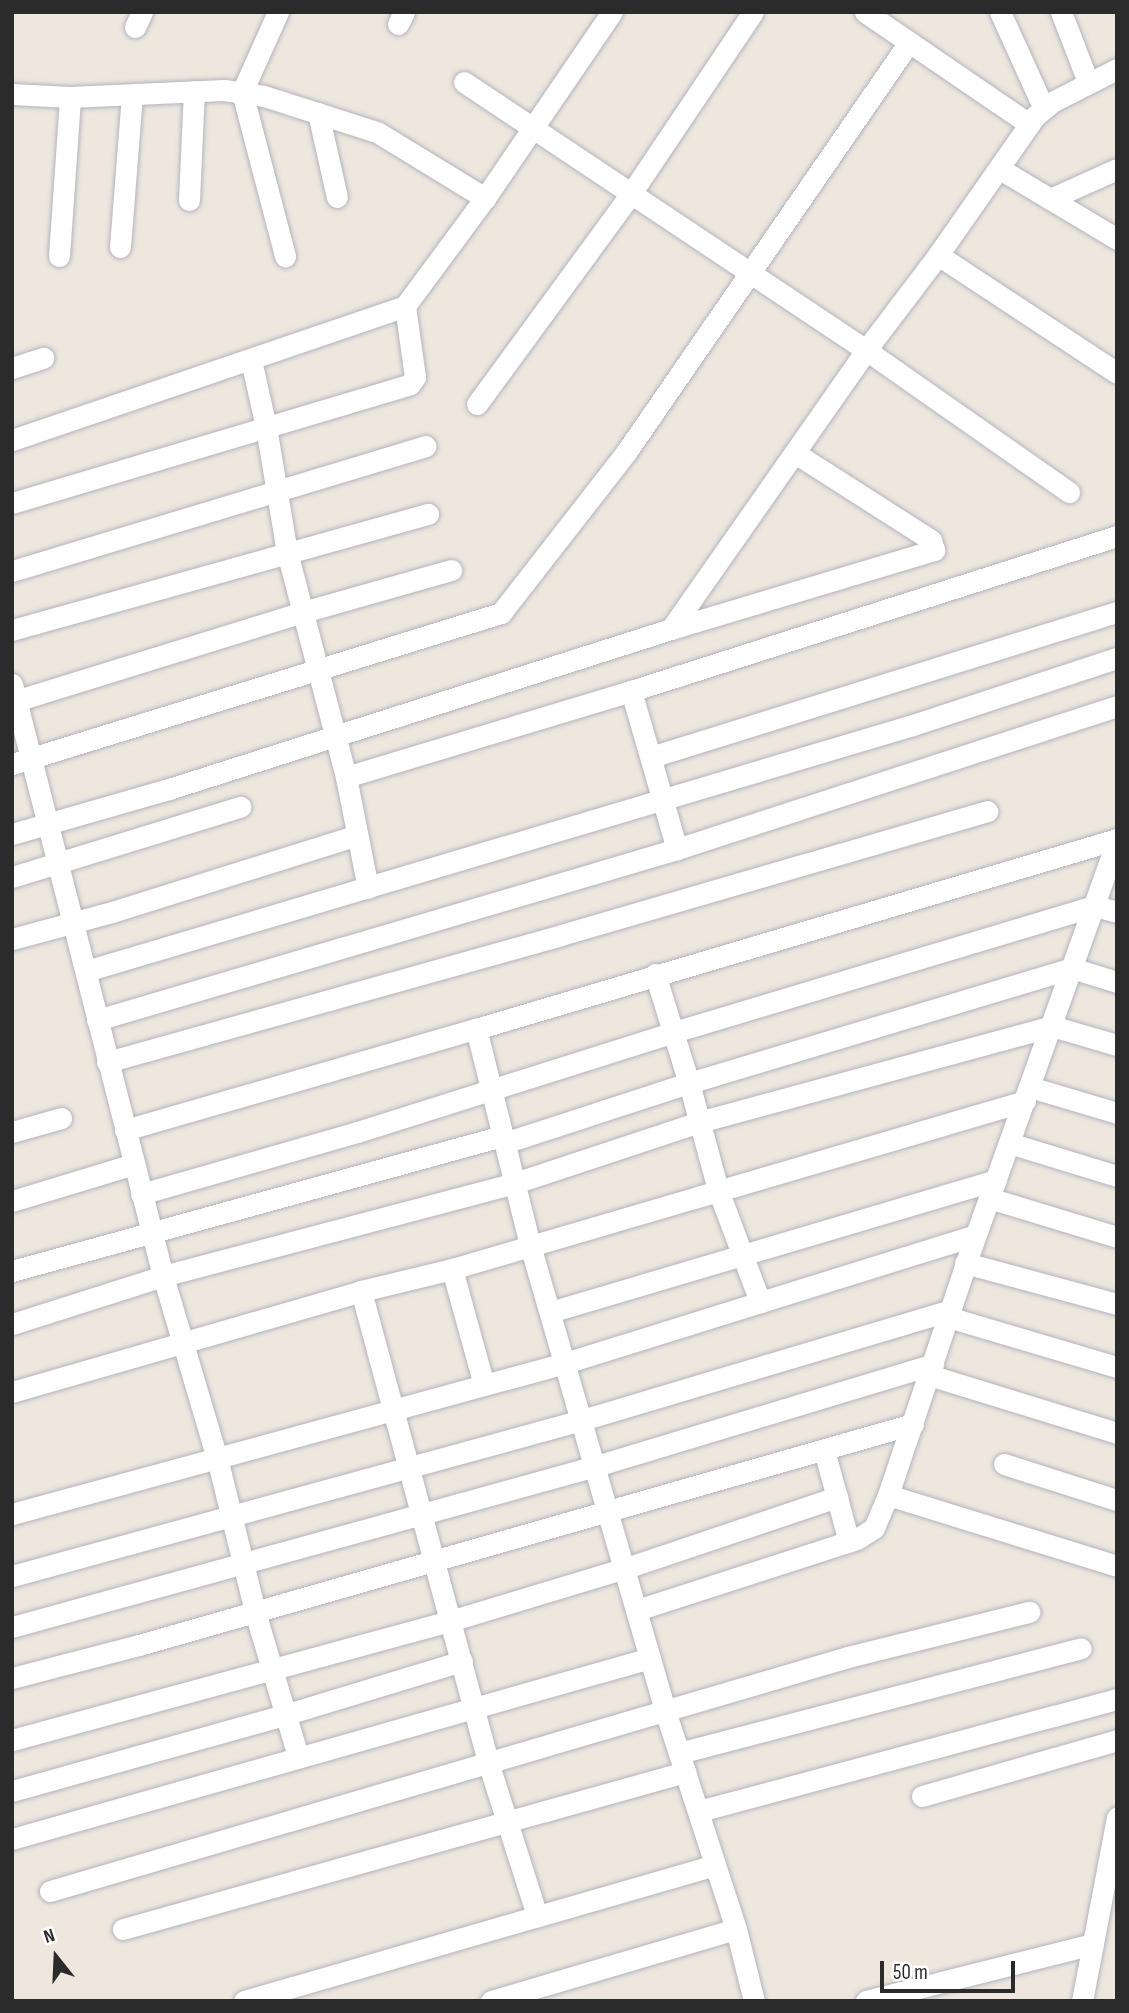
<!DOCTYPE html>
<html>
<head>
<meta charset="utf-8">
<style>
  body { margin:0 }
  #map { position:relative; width:1129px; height:2013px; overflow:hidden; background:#ede7de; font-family:"Sofia Sans Condensed",sans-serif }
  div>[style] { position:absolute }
  .roads { filter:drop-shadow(0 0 2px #b2b4be) drop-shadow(0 0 2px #b2b4be) }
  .minor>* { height:21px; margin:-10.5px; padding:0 10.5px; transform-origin:10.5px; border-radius:10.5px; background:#fff }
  span { translate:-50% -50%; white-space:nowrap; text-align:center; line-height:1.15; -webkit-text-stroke:5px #fff; paint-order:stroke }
  .frame { position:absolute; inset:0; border:14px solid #2b2b2b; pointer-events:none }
  .north { position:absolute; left:21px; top:1922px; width:70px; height:70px; -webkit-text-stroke:5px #fff; paint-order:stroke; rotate:342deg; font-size:19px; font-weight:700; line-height:28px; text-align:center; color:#2b2b2b }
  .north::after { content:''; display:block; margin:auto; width:24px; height:32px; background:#2b2b2b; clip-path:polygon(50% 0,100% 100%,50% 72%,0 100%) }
  .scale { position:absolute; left:880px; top:1961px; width:135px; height:32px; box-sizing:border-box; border:4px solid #2b2b2b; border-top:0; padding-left:9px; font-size:21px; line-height:24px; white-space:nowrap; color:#2b2b2b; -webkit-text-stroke:5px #fff; paint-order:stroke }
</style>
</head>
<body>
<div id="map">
  <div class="roads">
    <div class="minor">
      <i style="left:278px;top:12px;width:88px;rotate:114.2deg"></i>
      <i style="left:242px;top:92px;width:170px;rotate:75.3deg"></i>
      <i style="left:865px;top:12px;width:199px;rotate:34.3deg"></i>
      <i style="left:1000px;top:12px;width:104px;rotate:65.6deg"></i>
      <i style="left:1061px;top:12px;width:75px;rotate:68.9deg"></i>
      <i style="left:398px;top:24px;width:13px;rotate:-63deg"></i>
      <i style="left:135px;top:27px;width:17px;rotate:-65deg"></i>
      <i style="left:464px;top:82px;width:483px;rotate:33.7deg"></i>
      <i style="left:866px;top:350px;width:248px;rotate:35deg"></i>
      <i style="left:12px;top:94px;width:58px;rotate:3deg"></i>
      <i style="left:70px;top:97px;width:154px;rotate:-2.6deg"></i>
      <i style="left:224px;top:90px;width:40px;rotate:8.5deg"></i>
      <i style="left:264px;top:96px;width:119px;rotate:17.7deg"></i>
      <i style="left:377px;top:132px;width:127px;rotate:31.4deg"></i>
      <i style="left:318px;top:113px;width:86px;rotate:77.3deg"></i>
      <i style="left:1000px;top:169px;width:136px;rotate:30.9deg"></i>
      <i style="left:1050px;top:199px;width:73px;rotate:-24.1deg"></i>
      <i style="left:189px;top:200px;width:109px;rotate:-87.4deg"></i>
      <i style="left:120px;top:247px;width:153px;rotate:-85.5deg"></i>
      <i style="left:938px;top:255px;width:214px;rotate:33.4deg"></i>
      <i style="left:59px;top:256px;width:159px;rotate:-86deg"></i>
      <i style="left:251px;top:360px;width:69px;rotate:77.4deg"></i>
      <i style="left:266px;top:427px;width:127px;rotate:80.5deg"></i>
      <i style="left:287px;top:552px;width:233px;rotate:75.3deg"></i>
      <i style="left:346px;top:777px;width:298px;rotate:-16.8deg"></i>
      <i style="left:631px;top:691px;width:510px;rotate:-17.69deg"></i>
      <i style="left:12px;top:368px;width:33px;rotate:-18deg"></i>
      <i style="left:477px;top:404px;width:259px;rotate:-53.8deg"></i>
      <i style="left:630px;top:195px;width:220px;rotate:-56.1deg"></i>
      <i style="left:12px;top:440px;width:415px;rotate:-18.8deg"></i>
      <i style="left:12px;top:503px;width:415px;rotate:-16.6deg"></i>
      <i style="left:410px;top:384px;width:9px;rotate:-54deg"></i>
      <i style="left:415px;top:377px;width:72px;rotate:-98deg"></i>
      <i style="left:405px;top:306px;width:134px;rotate:-53.5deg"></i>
      <i style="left:485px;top:198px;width:225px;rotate:-55.7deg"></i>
      <i style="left:12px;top:571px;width:432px;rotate:-16.8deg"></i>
      <i style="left:671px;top:629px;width:340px;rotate:-55deg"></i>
      <i style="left:866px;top:350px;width:119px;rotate:-52.8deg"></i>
      <i style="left:938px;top:255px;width:169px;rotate:-55.1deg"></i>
      <i style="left:1035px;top:116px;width:22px;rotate:-39deg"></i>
      <i style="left:1052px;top:102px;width:73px;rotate:-26.9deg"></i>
      <i style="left:12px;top:630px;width:432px;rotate:-15.6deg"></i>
      <i style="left:12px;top:684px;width:611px;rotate:75.69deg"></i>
      <i style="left:163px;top:1276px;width:190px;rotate:73.5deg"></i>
      <i style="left:217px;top:1458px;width:159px;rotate:76.1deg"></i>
      <i style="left:255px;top:1612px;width:150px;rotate:73.4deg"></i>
      <i style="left:631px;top:691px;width:165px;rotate:73.8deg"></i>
      <i style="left:12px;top:702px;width:305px;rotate:-17.2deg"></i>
      <i style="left:303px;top:612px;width:154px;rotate:-15.8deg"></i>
      <i style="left:651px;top:757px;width:488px;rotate:-17.3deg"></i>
      <i style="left:12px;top:764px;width:512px;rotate:-17.16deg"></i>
      <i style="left:501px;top:613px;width:205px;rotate:-52.1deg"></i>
      <i style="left:627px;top:451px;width:497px;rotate:-55.4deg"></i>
      <i style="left:346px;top:777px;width:113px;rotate:78.8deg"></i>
      <i style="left:12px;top:834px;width:163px;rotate:-16deg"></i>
      <i style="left:169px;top:789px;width:527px;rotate:-17.68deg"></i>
      <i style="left:671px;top:629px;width:275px;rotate:-16.7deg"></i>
      <i style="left:934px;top:550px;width:10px;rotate:-107deg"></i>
      <i style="left:931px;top:540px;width:161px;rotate:-147.4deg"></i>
      <i style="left:12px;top:877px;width:239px;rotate:-17.1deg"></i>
      <i style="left:12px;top:939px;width:104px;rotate:-15.1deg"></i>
      <i style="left:112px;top:912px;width:255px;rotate:-17.4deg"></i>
      <i style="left:86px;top:971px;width:863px;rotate:-16.57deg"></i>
      <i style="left:913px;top:725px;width:215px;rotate:-18.2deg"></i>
      <i style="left:655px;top:974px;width:114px;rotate:72.7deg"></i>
      <i style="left:689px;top:1083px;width:111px;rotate:74.8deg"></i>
      <i style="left:718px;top:1190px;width:120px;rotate:69.4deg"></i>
      <i style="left:97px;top:1020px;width:605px;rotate:-16.43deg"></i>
      <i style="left:677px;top:849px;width:463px;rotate:-18deg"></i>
      <i style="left:107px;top:1062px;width:471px;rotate:-15.6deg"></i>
      <i style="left:561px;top:935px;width:444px;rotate:-16.2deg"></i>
      <i style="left:1030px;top:1087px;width:91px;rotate:16.6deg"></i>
      <i style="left:125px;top:1130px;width:365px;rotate:-16.1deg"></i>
      <i style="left:12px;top:1132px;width:51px;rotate:-15.9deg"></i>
      <i style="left:504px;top:1143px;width:194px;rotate:-18deg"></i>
      <i style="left:689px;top:1083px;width:400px;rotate:-16.7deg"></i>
      <i style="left:1072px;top:968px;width:47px;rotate:17.3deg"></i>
      <i style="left:1009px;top:1143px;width:113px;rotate:17deg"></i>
      <i style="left:141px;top:1194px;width:225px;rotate:-16deg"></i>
      <i style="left:357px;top:1132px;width:332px;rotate:-17.5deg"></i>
      <i style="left:674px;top:1032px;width:439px;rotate:-16.7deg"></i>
      <i style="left:1095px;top:906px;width:23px;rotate:15deg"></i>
      <i style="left:989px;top:1198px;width:134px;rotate:16.9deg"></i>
      <i style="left:12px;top:1201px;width:127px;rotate:-16.9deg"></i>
      <i style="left:965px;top:1263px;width:157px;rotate:15.1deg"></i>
      <i style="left:452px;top:1269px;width:120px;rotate:74.6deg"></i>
      <i style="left:12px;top:1271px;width:508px;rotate:-15.4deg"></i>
      <i style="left:361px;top:1291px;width:488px;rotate:74.9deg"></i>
      <i style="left:488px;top:1762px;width:162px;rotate:72.3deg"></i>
      <i style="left:550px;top:1312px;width:465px;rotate:-16.5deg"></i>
      <i style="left:948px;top:1317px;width:176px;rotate:16.5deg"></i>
      <i style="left:12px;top:1324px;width:158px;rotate:-17.6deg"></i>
      <i style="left:163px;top:1276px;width:364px;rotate:-14.8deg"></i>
      <i style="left:515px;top:1183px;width:194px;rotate:-18.3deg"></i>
      <i style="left:699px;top:1122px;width:366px;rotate:-15.2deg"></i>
      <i style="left:1052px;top:1026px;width:68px;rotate:16.3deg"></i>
      <i style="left:929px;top:1375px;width:197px;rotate:17.1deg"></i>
      <i style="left:12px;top:1392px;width:363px;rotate:-16.1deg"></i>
      <i style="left:361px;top:1291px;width:94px;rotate:-13.6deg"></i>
      <i style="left:452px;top:1269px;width:597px;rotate:-16.34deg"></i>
      <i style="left:824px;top:1450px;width:95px;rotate:74.8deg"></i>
      <i style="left:1004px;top:1464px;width:119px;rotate:17.7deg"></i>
      <i style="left:888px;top:1495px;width:240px;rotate:17.2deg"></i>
      <i style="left:12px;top:1514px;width:573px;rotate:-15.27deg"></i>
      <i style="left:565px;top:1363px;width:430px;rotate:-17.3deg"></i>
      <i style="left:12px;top:1576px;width:591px;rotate:-15.31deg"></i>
      <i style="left:582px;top:1420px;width:384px;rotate:-16.6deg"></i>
      <i style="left:637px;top:1610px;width:231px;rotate:-17.9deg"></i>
      <i style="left:857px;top:1539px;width:20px;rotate:-33deg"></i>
      <i style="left:874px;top:1528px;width:36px;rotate:-67deg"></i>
      <i style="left:888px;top:1495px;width:254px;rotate:-71.4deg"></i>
      <i style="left:969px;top:1254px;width:439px;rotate:-70.3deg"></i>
      <i style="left:12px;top:1627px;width:606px;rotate:-15.41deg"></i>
      <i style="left:596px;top:1466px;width:352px;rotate:-16.8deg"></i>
      <i style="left:12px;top:1678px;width:131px;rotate:-14.6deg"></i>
      <i style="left:139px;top:1645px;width:805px;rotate:-15.94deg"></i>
      <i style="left:12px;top:1740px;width:454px;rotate:-15.2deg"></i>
      <i style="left:450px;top:1621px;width:184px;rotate:-16.8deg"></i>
      <i style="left:626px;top:1568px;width:223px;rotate:-18.6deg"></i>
      <i style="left:679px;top:1753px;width:415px;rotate:-14.6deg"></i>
      <i style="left:12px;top:1791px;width:282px;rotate:-15.6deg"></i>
      <i style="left:284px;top:1715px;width:186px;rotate:-16.9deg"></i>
      <i style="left:922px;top:1796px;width:203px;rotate:-16deg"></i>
      <i style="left:699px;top:1811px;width:433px;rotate:-15deg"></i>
      <i style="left:12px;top:1839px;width:663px;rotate:-15.84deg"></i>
      <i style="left:50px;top:1891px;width:832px;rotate:-16.34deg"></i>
      <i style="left:848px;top:1657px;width:187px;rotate:-14deg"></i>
      <i style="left:123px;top:1929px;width:584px;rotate:-15.61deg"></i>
      <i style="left:244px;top:2001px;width:489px;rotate:-16.1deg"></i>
      <i style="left:491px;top:2001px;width:255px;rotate:-16.4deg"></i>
      <i style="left:754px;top:2001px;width:74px;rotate:-104deg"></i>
      <i style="left:736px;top:1929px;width:230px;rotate:-108deg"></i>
      <i style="left:665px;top:1710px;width:484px;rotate:-106.2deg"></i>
      <i style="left:530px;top:1245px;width:223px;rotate:-104deg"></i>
      <i style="left:476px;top:1029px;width:669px;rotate:-16.51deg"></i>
      <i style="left:866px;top:2001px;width:234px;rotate:-14.1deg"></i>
      <i style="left:1082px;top:2001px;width:187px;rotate:-79.2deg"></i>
    </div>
  </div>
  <div class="frame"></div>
  <div class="north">N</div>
  <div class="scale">50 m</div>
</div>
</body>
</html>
